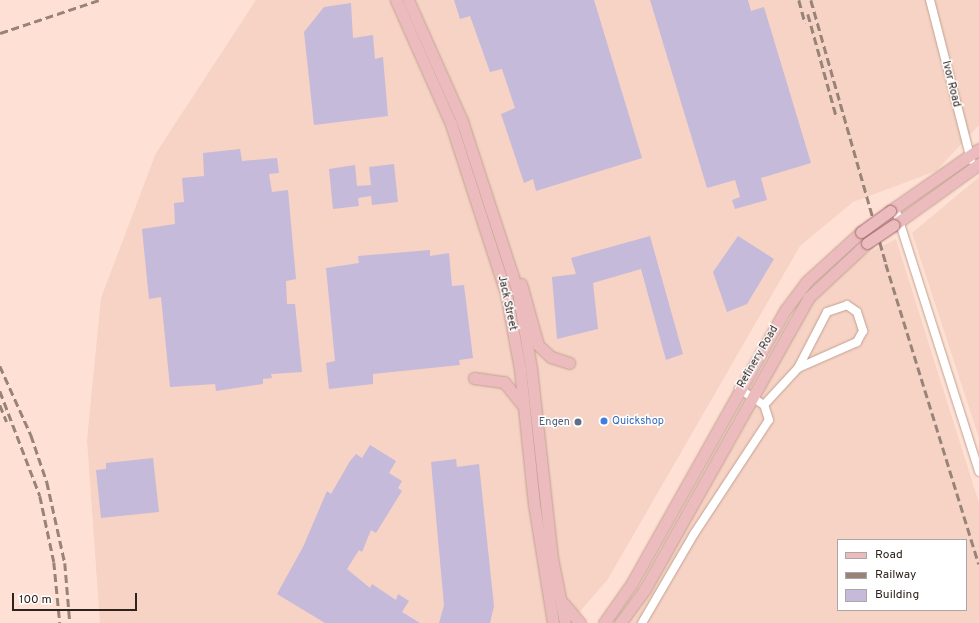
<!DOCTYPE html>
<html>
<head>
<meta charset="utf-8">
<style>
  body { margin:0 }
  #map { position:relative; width:979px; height:623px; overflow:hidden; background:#fee1d4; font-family:Overpass,sans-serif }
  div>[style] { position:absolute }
  .built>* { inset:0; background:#f6d3c4 }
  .building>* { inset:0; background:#c5bada }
  .roads { filter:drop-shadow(0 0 1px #c2a192) drop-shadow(0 0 1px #c2a192) }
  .minor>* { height:8px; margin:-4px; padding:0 4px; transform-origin:4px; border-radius:4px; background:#fff }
  .major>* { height:11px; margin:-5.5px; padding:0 5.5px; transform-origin:5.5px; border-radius:5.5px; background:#ecbbbe }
  .rail>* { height:2.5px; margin-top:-1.25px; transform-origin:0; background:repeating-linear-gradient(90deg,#988379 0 8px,transparent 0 12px) }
  .bridges { filter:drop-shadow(0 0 1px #a16869) drop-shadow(0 0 1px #a16869) }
  .major-bridge>* { height:11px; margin:-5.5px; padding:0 5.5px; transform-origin:5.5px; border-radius:5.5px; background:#ecbbbe }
  .dots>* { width:11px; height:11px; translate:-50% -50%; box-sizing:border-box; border:2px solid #fff; border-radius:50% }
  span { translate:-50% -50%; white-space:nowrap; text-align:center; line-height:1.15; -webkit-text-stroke:3px #fff; paint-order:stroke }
  .street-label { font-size:11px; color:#2f221c }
  .shop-label { font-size:11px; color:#366cbe }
  .left { translate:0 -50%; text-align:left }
  .service-label { font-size:11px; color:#4e5e75 }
  .right { translate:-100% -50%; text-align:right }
  .legend { position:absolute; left:837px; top:539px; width:130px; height:72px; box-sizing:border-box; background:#fff; border:1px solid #aca7a4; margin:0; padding:5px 7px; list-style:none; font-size:12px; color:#2f221c }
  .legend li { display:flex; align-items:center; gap:8px; height:20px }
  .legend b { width:20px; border:1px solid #aca7a4 }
  .scale { position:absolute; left:12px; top:593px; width:125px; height:18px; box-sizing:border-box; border:2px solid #2f221c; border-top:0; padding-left:5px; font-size:12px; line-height:14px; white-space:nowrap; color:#2f221c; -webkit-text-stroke:3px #fff; paint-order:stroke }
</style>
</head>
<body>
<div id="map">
  <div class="built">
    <i style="clip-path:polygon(256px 0,979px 0,979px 125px,936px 171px,853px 202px,800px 246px,608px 579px,570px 623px,100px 623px,87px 440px,101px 298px,156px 153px)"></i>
    <i style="clip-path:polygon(979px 177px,979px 438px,912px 233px)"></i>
    <i style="clip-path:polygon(evenodd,896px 239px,979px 503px,979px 623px,624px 623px,739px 436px,805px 307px,858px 258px,896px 239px,838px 540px,966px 540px,966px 610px,838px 610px,838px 540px)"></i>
  </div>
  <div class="building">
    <i style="clip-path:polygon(454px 0,594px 0,642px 158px,536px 191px,533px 179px,524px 183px,501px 114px,515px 108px,502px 69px,490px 72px,470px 16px,460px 19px)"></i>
    <i style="clip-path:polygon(650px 0,748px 0,751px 11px,764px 7px,811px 163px,761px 178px,767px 200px,735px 209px,732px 200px,740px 197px,735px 180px,707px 188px)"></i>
    <i style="clip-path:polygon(351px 3px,353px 38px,373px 35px,375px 59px,383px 57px,388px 116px,314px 125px,304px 32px,324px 7px)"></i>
    <i style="clip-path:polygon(240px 149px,242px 161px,277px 158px,279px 173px,269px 174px,272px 192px,288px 190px,296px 279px,286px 281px,287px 304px,295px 304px,302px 372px,271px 374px,272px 378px,263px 379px,263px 384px,216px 391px,215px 384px,170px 387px,161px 297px,149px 299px,142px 229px,175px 224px,174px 203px,184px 202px,182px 178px,204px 176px,203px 153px)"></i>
    <i style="clip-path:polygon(394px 164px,398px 202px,372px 205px,371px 196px,358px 198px,359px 206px,333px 209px,329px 169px,355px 165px,357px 186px,371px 185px,369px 167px)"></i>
    <i style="clip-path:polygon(650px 236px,683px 354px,666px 360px,641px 269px,593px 283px,598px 329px,557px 339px,552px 277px,576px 274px,571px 258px)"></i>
    <i style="clip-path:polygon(738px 236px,774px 259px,747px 304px,727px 312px,713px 272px)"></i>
    <i style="clip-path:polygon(430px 250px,430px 256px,449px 253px,452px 286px,464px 285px,473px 358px,459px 360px,460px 365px,373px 374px,373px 384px,329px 389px,326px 363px,335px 361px,326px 268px,359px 263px,358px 256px)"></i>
    <i style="clip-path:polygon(370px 445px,396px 461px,389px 473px,402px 481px,398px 488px,402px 491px,376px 533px,371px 530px,362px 552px,359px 550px,347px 569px,370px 588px,372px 584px,396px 600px,398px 594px,409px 601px,402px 612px,420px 623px,325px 623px,277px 594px,303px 547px,327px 491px,331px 494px,350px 461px,356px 454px,362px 458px)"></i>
    <i style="clip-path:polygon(153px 458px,159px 512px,101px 518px,96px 470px,106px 469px,106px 463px)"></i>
    <i style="clip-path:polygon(456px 459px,457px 467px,479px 464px,494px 606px,490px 623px,439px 623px,444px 605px,431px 462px)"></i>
  </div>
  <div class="roads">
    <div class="minor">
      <i style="left:930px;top:0;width:165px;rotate:75.6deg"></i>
      <i style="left:895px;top:208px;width:277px;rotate:72.3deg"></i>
      <i style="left:764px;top:405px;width:50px;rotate:-47.4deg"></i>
      <i style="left:798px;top:368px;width:63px;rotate:-62.6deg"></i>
      <i style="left:827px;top:312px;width:21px;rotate:-19deg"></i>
      <i style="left:847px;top:305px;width:12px;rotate:35deg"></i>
      <i style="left:857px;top:312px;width:20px;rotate:72deg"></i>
      <i style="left:863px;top:331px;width:13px;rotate:119deg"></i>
      <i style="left:857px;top:342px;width:64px;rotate:156.2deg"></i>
      <i style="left:642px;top:623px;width:103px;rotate:-59.7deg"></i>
      <i style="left:694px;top:534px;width:136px;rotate:-56.7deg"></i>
      <i style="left:769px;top:420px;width:16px;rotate:-108deg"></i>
      <i style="left:764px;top:405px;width:30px;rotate:-147deg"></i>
    </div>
    <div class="major">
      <i style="left:396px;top:0;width:136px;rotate:66.1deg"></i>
      <i style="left:451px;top:124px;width:178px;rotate:72deg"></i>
      <i style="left:506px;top:293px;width:77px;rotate:79.6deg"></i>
      <i style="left:520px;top:369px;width:136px;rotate:84.1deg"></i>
      <i style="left:534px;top:504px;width:121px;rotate:80.9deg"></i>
      <i style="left:408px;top:0;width:133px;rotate:65.9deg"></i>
      <i style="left:462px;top:121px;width:180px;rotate:71.9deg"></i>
      <i style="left:518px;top:292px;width:77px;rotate:80.3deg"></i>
      <i style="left:531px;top:368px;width:191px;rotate:83.7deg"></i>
      <i style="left:552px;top:558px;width:66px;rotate:78.7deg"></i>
      <i style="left:890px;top:211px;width:108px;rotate:-34.9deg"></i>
      <i style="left:894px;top:225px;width:105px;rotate:-35.7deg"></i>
      <i style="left:521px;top:284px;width:63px;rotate:74.4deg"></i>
      <i style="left:538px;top:345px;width:18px;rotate:43deg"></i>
      <i style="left:551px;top:357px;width:19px;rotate:18deg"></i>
      <i style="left:474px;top:378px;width:30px;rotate:8deg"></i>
      <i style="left:504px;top:382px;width:28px;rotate:51deg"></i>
      <i style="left:564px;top:604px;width:25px;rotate:50deg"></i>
      <i style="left:604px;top:623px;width:49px;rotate:-55deg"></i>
      <i style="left:632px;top:583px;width:314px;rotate:-60.7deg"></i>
      <i style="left:786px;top:309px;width:34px;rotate:-53deg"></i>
      <i style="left:806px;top:282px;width:74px;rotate:-42.3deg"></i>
      <i style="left:620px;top:623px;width:42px;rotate:-53.7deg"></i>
      <i style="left:645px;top:589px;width:334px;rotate:-60.7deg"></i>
      <i style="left:808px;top:298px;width:81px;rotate:-43deg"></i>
    </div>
  </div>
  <div class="rail">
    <i style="left:799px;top:0;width:24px;rotate:75deg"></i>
    <i style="left:811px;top:0;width:274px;rotate:74.1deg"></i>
    <i style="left:886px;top:264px;width:314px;rotate:72.8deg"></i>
    <i style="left:808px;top:14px;width:105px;rotate:74.5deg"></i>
    <i style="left:0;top:33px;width:104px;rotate:-18.4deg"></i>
    <i style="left:0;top:366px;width:76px;rotate:65.8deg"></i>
    <i style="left:31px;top:435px;width:50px;rotate:71.2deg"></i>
    <i style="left:47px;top:482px;width:83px;rotate:77.5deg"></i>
    <i style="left:65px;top:563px;width:60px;rotate:85.2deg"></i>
    <i style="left:0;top:391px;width:112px;rotate:69.1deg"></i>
    <i style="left:40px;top:496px;width:67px;rotate:78deg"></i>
    <i style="left:54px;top:562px;width:61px;rotate:84.4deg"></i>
    <i style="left:0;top:405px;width:18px;rotate:68deg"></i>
  </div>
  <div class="bridges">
    <div class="major-bridge">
      <i style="left:861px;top:232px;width:36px;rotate:-36deg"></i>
      <i style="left:867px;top:243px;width:32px;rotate:-34deg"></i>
    </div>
  </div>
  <div class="dots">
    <i style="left:604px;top:421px;background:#3f7fe0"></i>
    <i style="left:578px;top:422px;background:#5c6f8a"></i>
  </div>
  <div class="street-label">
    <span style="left:951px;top:84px;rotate:76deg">Ivor Road</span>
    <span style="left:507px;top:303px;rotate:78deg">Jack Street</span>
    <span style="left:758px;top:357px;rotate:-60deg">Refinery Road</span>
  </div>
  <div class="shop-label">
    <span class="left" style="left:612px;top:421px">Quickshop</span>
  </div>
  <div class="service-label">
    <span class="right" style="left:570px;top:422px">Engen</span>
  </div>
  <ul class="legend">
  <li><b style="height:5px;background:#ecbbbe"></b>Road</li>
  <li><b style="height:5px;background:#988379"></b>Railway</li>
  <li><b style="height:11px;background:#c5bada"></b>Building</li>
  </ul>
  <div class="scale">100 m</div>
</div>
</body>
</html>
